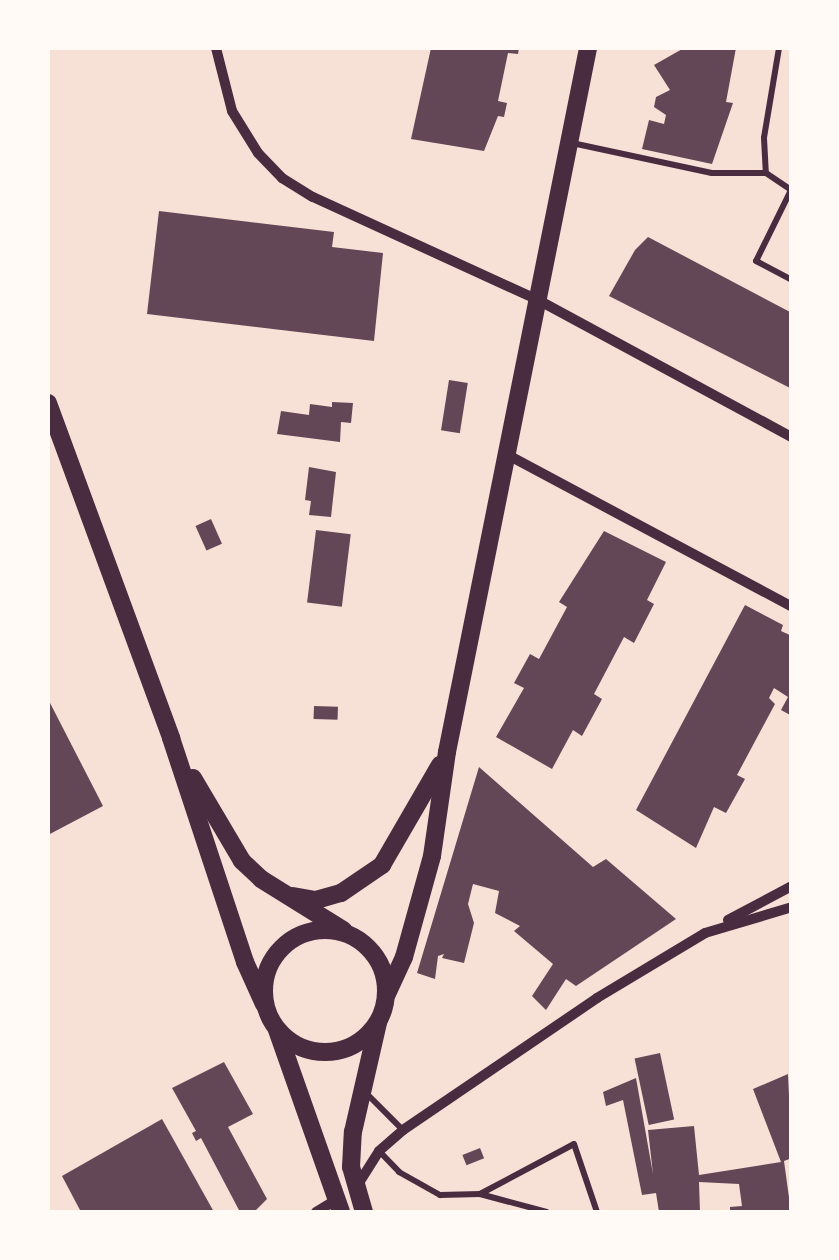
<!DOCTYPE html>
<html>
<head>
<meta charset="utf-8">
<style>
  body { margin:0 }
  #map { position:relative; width:839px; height:1260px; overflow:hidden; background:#f7e1d7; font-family:"Exo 2",sans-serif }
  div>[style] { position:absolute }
  .building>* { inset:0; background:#644757; transform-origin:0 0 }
  .service>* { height:6px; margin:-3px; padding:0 3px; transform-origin:3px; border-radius:3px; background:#4a2c40 }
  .minor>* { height:10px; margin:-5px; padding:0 5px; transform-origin:5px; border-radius:5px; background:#4a2c40 }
  .secondary>* { height:18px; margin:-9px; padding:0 9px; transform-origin:9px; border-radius:9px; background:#4a2c40 }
  .secondary>.ring { margin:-9px; padding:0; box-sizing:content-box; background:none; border:18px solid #4a2c40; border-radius:50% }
  span { translate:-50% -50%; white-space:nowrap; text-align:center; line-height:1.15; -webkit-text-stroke:8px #fffaf5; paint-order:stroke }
  .frame { position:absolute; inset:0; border:50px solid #fffaf5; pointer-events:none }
</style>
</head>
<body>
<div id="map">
  <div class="building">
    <i style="clip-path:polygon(431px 48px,519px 48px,518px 54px,508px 53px,498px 101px,507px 103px,504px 117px,498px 116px,484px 151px,411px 139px)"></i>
    <i style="clip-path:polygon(684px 48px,736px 48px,726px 102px,733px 103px,712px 164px,642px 149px,649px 120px,664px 124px,666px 115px,654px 107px,656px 97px,670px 90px,654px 65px)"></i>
    <i style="clip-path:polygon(159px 211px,334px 232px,332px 247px,383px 253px,374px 341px,147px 314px)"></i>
    <i style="clip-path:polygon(648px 237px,792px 313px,792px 389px,609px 296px,635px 250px)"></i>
    <i style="left:449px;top:380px;width:19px;height:51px;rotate:9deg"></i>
    <i style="clip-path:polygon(332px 402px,353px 403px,351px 423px,341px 422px,340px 442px,277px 434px,281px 411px,309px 415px,310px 404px,332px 407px)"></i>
    <i style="clip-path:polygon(309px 467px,336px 472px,331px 517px,309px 515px,311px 501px,305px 500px)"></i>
    <i style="left:211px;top:519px;width:27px;height:17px;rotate:66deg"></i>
    <i style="left:316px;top:530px;width:35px;height:73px;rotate:7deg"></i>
    <i style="clip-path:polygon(604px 531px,666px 562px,647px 600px,654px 604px,634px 643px,624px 637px,594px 694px,602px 699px,582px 736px,573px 730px,552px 769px,496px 737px,524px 688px,514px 683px,530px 654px,539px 659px,567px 607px,559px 602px)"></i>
    <i style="clip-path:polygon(745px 605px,783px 625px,781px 631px,792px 636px,792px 716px,781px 710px,788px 697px,774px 688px,769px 698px,775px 704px,737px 775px,745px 779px,726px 813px,714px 807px,696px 848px,636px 810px)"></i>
    <i style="clip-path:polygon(48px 699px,103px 806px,48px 835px)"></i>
    <i style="left:314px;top:706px;width:24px;height:13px;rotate:2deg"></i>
    <i style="clip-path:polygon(479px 767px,593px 867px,606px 859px,676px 919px,576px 986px,566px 979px,546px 1010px,532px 996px,553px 964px,514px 931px,520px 926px,495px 913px,499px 891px,473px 884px,468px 904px,474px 923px,464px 963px,442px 958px,444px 954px,438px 956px,435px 979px,417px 973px)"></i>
    <i style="left:660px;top:1053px;width:68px;height:26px;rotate:78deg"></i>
    <i style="clip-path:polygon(224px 1062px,253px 1114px,228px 1127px,267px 1199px,254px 1212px,240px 1212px,201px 1138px,196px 1141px,192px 1133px,196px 1131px,172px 1088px)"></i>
    <i style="clip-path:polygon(788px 1074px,792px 1158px,784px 1161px,791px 1212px,730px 1212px,730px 1207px,742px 1206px,739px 1184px,699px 1182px,700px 1212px,659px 1212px,656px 1193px,642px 1195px,623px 1100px,606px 1106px,603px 1092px,636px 1078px,653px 1174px,648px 1130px,694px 1126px,699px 1175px,781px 1162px,753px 1089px)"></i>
    <i style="clip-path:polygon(162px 1119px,214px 1212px,81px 1212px,62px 1176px)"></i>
    <i style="left:480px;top:1148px;width:11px;height:19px;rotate:68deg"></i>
  </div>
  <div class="service">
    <i style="left:779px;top:48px;width:91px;rotate:99.5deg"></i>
    <i style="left:764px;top:138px;width:35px;rotate:87deg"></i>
    <i style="left:766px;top:173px;width:30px;rotate:34deg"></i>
    <i style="left:791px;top:190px;width:79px;rotate:116.2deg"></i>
    <i style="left:756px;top:261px;width:41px;rotate:27.8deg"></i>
    <i style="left:572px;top:143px;width:143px;rotate:12.1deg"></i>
    <i style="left:712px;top:173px;width:54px"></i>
    <i style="left:365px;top:1092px;width:52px;rotate:45deg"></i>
    <i style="left:380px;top:1152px;width:28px;rotate:46deg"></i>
    <i style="left:399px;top:1172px;width:47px;rotate:29.3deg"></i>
    <i style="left:440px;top:1195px;width:40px;rotate:-1.4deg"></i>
    <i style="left:480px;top:1194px;width:69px;rotate:15deg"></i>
    <i style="left:480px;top:1194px;width:106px;rotate:-28deg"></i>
    <i style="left:574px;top:1144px;width:72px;rotate:71.3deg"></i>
  </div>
  <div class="minor">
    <i style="left:216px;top:48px;width:65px;rotate:75.7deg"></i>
    <i style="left:232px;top:111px;width:49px;rotate:58.2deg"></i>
    <i style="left:258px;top:153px;width:35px;rotate:46deg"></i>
    <i style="left:282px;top:178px;width:36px;rotate:32deg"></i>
    <i style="left:313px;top:197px;width:250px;rotate:24.6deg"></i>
    <i style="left:540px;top:301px;width:286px;rotate:28.4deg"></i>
    <i style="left:506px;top:454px;width:324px;rotate:28.1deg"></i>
    <i style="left:728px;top:920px;width:72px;rotate:-28deg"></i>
    <i style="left:357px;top:1186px;width:41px;rotate:-57.8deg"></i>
    <i style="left:379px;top:1151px;width:32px;rotate:-41deg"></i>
    <i style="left:403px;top:1130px;width:235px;rotate:-34.2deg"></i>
    <i style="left:597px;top:998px;width:126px;rotate:-31deg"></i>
    <i style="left:705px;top:933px;width:91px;rotate:-16.6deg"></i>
    <i style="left:316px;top:1212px;width:23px;rotate:-31deg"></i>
  </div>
  <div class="secondary">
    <i style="left:48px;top:403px;width:357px;rotate:69.8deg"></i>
    <i style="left:171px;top:738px;width:236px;rotate:71.7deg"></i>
    <i style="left:245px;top:962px;width:46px;rotate:65.7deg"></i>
    <i style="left:193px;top:778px;width:96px;rotate:59.4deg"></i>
    <i style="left:242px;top:861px;width:26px;rotate:43deg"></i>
    <i style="left:261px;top:879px;width:97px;rotate:31.9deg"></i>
    <i style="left:293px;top:896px;width:23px;rotate:10deg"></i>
    <i style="left:316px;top:900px;width:26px;rotate:-16deg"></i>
    <i style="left:341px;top:893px;width:50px;rotate:-34.3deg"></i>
    <i style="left:382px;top:865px;width:116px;rotate:-59.9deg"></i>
    <i class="ring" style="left:264px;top:930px;width:104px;height:104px"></i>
    <i style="left:387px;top:994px;width:41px;rotate:-65.3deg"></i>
    <i style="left:404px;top:957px;width:105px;rotate:-74.5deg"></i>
    <i style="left:432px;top:856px;width:105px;rotate:-81.8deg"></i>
    <i style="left:447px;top:752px;width:718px;rotate:-78.67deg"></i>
    <i style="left:277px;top:1030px;width:193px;rotate:70.6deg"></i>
    <i style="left:364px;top:1212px;width:47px;rotate:-106.1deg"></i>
    <i style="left:351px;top:1167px;width:35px;rotate:-87deg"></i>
    <i style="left:353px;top:1132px;width:112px;rotate:-77.1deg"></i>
  </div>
  <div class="frame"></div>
</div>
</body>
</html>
